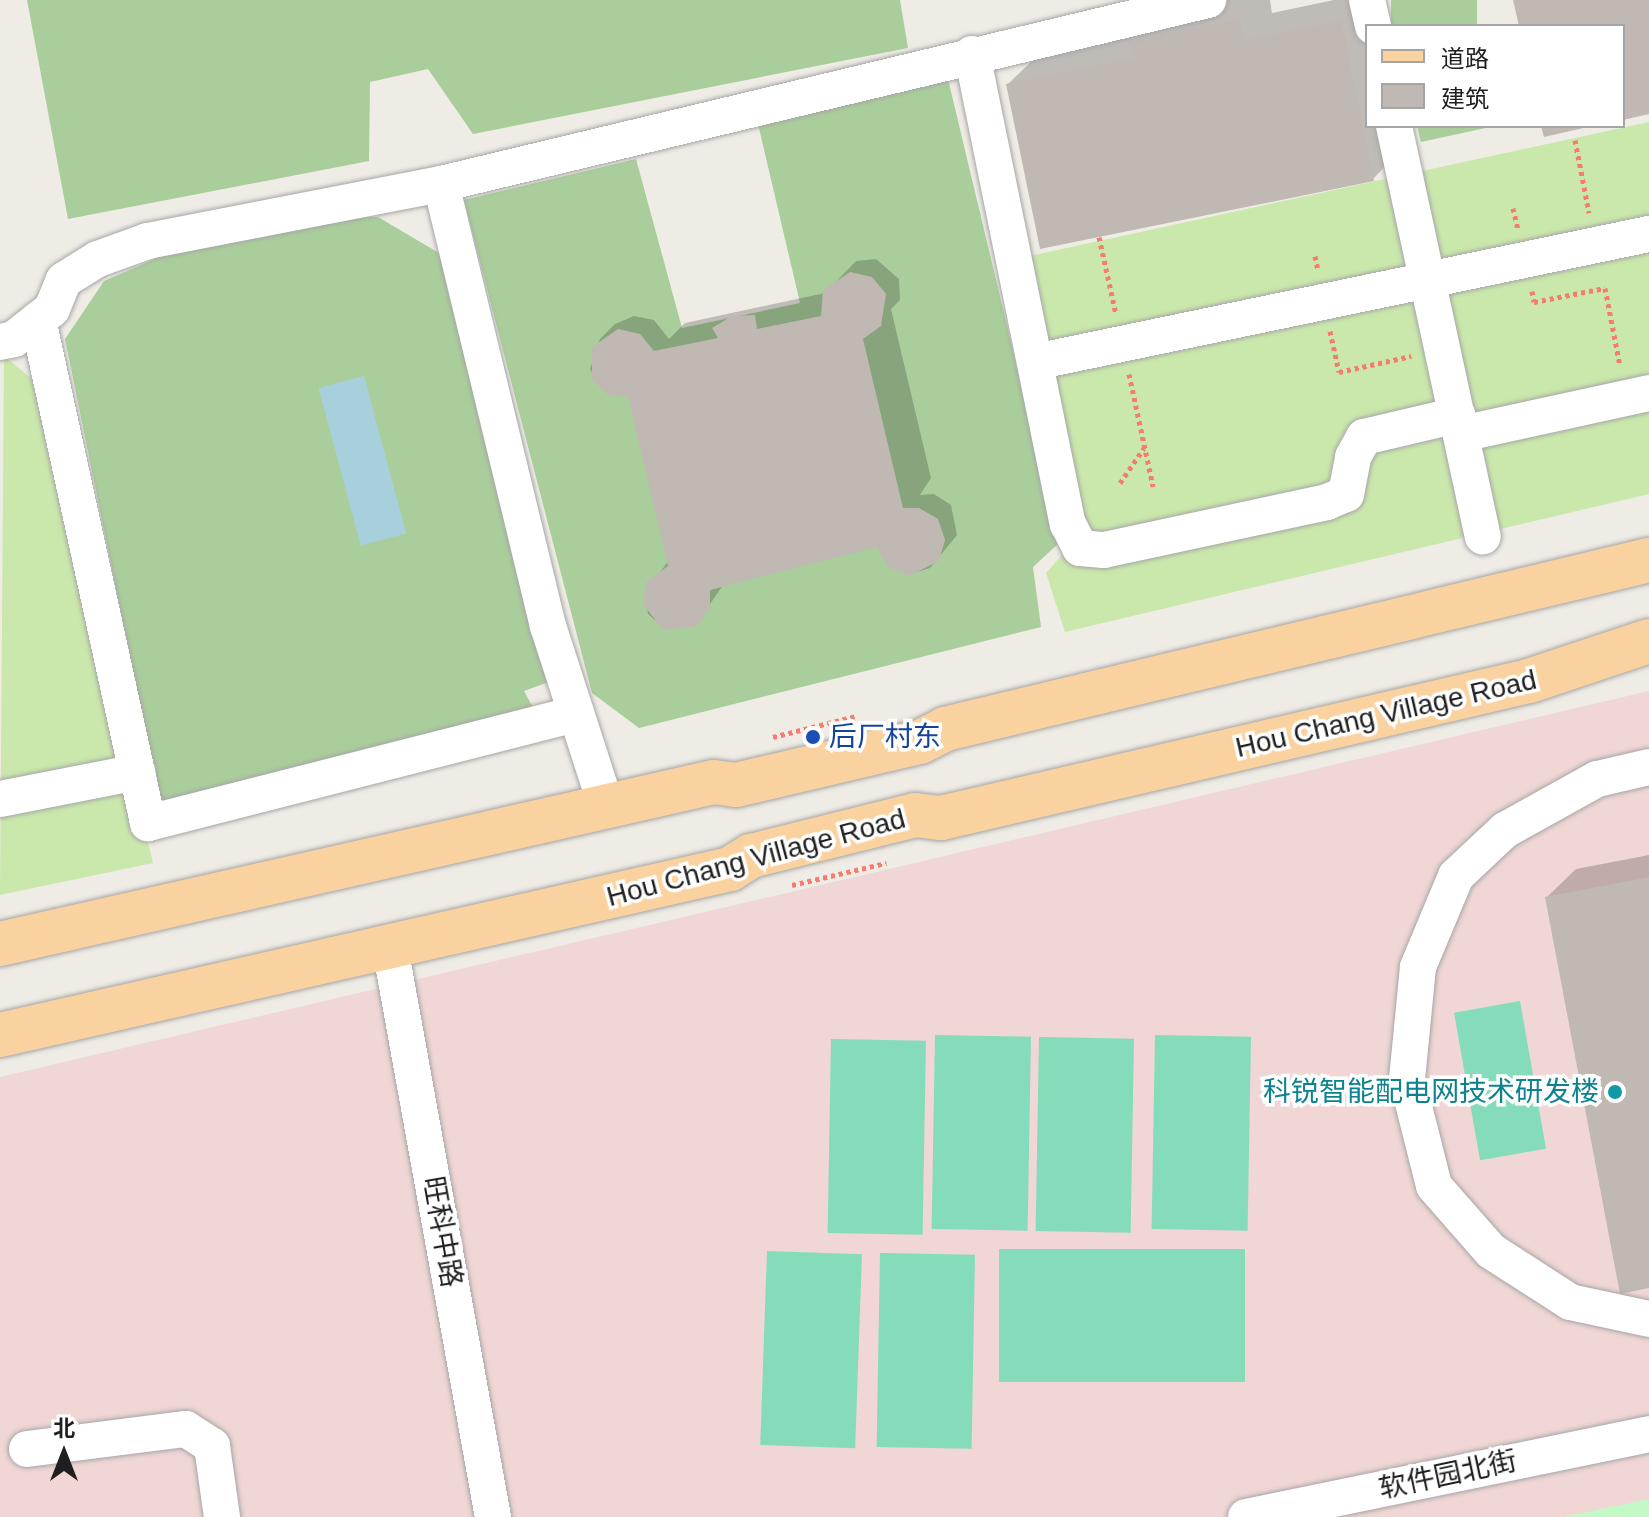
<!DOCTYPE html>
<html>
<head>
<meta charset="utf-8">
<style>
  body { margin:0 }
  #map { position:relative; width:1649px; height:1517px; overflow:hidden; background:#efece5; font-family:Arial,"Noto Sans SC",sans-serif }
  div>[style] { position:absolute }
  .commercial>* { inset:0; background:#f0d6d5 }
  .grass>* { inset:0; background:#cae8ac }
  .forest>* { inset:0; background:#aace9b; transform-origin:0 0 }
  .park>* { inset:0; background:#c3f8c7 }
  .pitch>* { inset:0; background:#85dcba; transform-origin:0 0 }
  .water>* { inset:0; background:#a7d0dc; transform-origin:0 0 }
  .shadow>* { inset:0; background:#0003 }
  .building>* { inset:0; background:#c0b8b2 }
  .path>* { height:5px; margin-top:-2.5px; transform-origin:0; background:repeating-linear-gradient(90deg,#f67c6f 0 4px,transparent 0 8px) }
  .roads { filter:drop-shadow(0 0 2px #a6a6a6) drop-shadow(0 0 2px #a6a6a6) }
  .minor>* { height:36px; margin:-18px; padding:0 18px; transform-origin:18px; border-radius:18px; background:#fff }
  .major>* { height:44px; margin:-22px; padding:0 22px; transform-origin:22px; border-radius:22px; background:#f9d2a0 }
  .dots>* { width:22px; height:22px; translate:-50% -50%; box-sizing:border-box; border:4px solid #fff; border-radius:50% }
  span { translate:-50% -50%; white-space:nowrap; text-align:center; line-height:1.15; -webkit-text-stroke:7px #fff; paint-order:stroke }
  .street-label { font-size:28px; color:#1f1f1f }
  .transit-label { font-size:28px; color:#164399 }
  .left { translate:0 -50%; text-align:left }
  .culture-label { font-size:28px; color:#0d838f }
  .right { translate:-100% -50%; text-align:right }
  .legend { position:absolute; left:1365px; top:24px; width:260px; height:104px; box-sizing:border-box; background:#fff; border:2px solid #a5a5a5; margin:0; padding:10px 14px; list-style:none; font-size:24px; color:#1f1f1f }
  .legend li { display:flex; align-items:center; gap:16px; height:40px }
  .legend b { width:40px; border:2px solid #a5a5a5 }
  .north { position:absolute; left:24px; top:1413px; width:80px; height:80px; -webkit-text-stroke:6px #fff; paint-order:stroke; rotate:0deg; font-size:22px; font-weight:700; line-height:32px; text-align:center; color:#1f1f1f }
  .north::after { content:''; display:block; margin:auto; width:28px; height:36px; background:#1f1f1f; clip-path:polygon(50% 0,100% 100%,50% 72%,0 100%) }
</style>
</head>
<body>
<div id="map">
  <div class="commercial">
    <i style="clip-path:polygon(1649px 691px,1649px 1517px,0 1517px,0 1077px)"></i>
  </div>
  <div class="grass">
    <i style="clip-path:polygon(1649px 122px,1649px 494px,1065px 632px,1046px 573px,1082px 533px,1025px 257px)"></i>
    <i style="clip-path:polygon(4px 356px,41px 386px,153px 863px,0 895px)"></i>
  </div>
  <div class="forest">
    <i style="clip-path:polygon(27px 0,900px 0,908px 48px,473px 134px,428px 69px,370px 82px,369px 161px,68px 219px)"></i>
    <i style="left:1391px;top:0;width:86px;height:26px"></i>
    <i style="clip-path:polygon(948px 79px,1059px 543px,1033px 567px,1041px 627px,639px 728px,592px 693px,464px 200px,636px 159px,682px 328px,800px 303px,758px 124px)"></i>
    <i style="clip-path:polygon(1417px 126px,1495px 126px,1421px 142px)"></i>
    <i style="clip-path:polygon(378px 217px,439px 253px,549px 682px,524px 691px,536px 713px,161px 809px,65px 339px,104px 281px,185px 246px,331px 218px)"></i>
  </div>
  <div class="park">
    <i style="clip-path:polygon(1649px 1499px,1649px 1517px,1563px 1517px)"></i>
  </div>
  <div class="pitch">
    <i style="left:1520px;top:1001px;width:150px;height:67px;rotate:80deg"></i>
    <i style="left:935px;top:1035px;width:96px;height:194px;rotate:1deg"></i>
    <i style="left:1155px;top:1035px;width:96px;height:194px;rotate:1deg"></i>
    <i style="left:1039px;top:1037px;width:95px;height:194px;rotate:1deg"></i>
    <i style="left:831px;top:1039px;width:95px;height:194px;rotate:1deg"></i>
    <i style="left:999px;top:1249px;width:246px;height:133px"></i>
    <i style="left:767px;top:1251px;width:95px;height:194px;rotate:2deg"></i>
    <i style="left:880px;top:1253px;width:95px;height:194px;rotate:1deg"></i>
  </div>
  <div class="water">
    <i style="left:364px;top:376px;width:163px;height:47px;rotate:75deg"></i>
  </div>
  <div class="shadow">
    <i style="clip-path:polygon(1227px 0,1270px 0,1272px 13px,1334px 0,1371px 0,1367px 126px,1396px 126px,1401px 150px,1373px 179px,1008px 84px,1037px 56px,1161px 14px)"></i>
    <i style="clip-path:polygon(876px 259px,899px 279px,900px 300px,891px 309px,931px 478px,920px 495px,934px 494px,951px 505px,957px 535px,930px 568px,910px 574px,879px 545px,723px 585px,696px 625px,664px 628px,648px 614px,645px 593px,669px 560px,630px 395px,600px 387px,590px 369px,600px 339px,615px 324px,634px 316px,654px 320px,669px 339px,685px 323px,825px 293px,856px 261px)"></i>
    <i style="clip-path:polygon(1649px 855px,1649px 1286px,1547px 897px,1576px 869px)"></i>
  </div>
  <div class="building">
    <i style="clip-path:polygon(1513px 0,1649px 0,1649px 114px,1623px 120px,1623px 26px,1519px 26px)"></i>
    <i style="clip-path:polygon(1240px 19px,1244px 40px,1341px 20px,1374px 181px,1040px 249px,1006px 84px,1134px 58px,1130px 42px)"></i>
    <i style="clip-path:polygon(1541px 126px,1588px 126px,1588px 127px,1544px 137px)"></i>
    <i style="clip-path:polygon(850px 272px,872px 277px,886px 294px,881px 326px,863px 339px,903px 508px,919px 508px,938px 519px,945px 540px,939px 561px,909px 576px,888px 567px,877px 547px,710px 590px,710px 608px,697px 626px,663px 630px,643px 604px,646px 582px,668px 566px,628px 397px,608px 395px,592px 380px,592px 347px,618px 329px,640px 334px,654px 351px,718px 338px,712px 328px,732px 316px,755px 315px,757px 329px,821px 316px,823px 290px)"></i>
    <i style="clip-path:polygon(1649px 877px,1649px 1288px,1620px 1294px,1545px 897px)"></i>
  </div>
  <div class="path">
    <i style="left:1575px;top:140px;width:74px;rotate:79.1deg"></i>
    <i style="left:1513px;top:208px;width:23px;rotate:77deg"></i>
    <i style="left:1099px;top:237px;width:79px;rotate:77.6deg"></i>
    <i style="left:1315px;top:256px;width:14px;rotate:78deg"></i>
    <i style="left:1532px;top:291px;width:11px;rotate:80deg"></i>
    <i style="left:1534px;top:302px;width:72px;rotate:-11.2deg"></i>
    <i style="left:1605px;top:288px;width:79px;rotate:79.1deg"></i>
    <i style="left:1330px;top:331px;width:42px;rotate:77.6deg"></i>
    <i style="left:1339px;top:372px;width:74px;rotate:-12.5deg"></i>
    <i style="left:1129px;top:374px;width:115px;rotate:77.9deg"></i>
    <i style="left:1120px;top:483px;width:42px;rotate:-55.6deg"></i>
    <i style="left:773px;top:737px;width:86px;rotate:-14.2deg"></i>
    <i style="left:792px;top:885px;width:97px;rotate:-13.2deg"></i>
  </div>
  <div class="roads">
    <div class="minor">
      <i style="left:1367px;top:0;width:27px;rotate:77deg"></i>
      <i style="left:972px;top:54px;width:480px;rotate:78.5deg"></i>
      <i style="left:1068px;top:524px;width:27px;rotate:63deg"></i>
      <i style="left:1080px;top:548px;width:24px;rotate:5deg"></i>
      <i style="left:1104px;top:550px;width:228px;rotate:-12.1deg"></i>
      <i style="left:1327px;top:502px;width:21px;rotate:-23deg"></i>
      <i style="left:1346px;top:494px;width:38px;rotate:-79deg"></i>
      <i style="left:1353px;top:457px;width:23px;rotate:-61deg"></i>
      <i style="left:1364px;top:437px;width:96px;rotate:-13.3deg"></i>
      <i style="left:1394px;top:126px;width:420px;rotate:77.8deg"></i>
      <i style="left:441px;top:184px;width:455px;rotate:76.4deg"></i>
      <i style="left:548px;top:626px;width:189px;rotate:72.1deg"></i>
      <i style="left:38px;top:320px;width:515px;rotate:77.66deg"></i>
      <i style="left:148px;top:823px;width:442px;rotate:-14.3deg"></i>
      <i style="left:0;top:342px;width:14px;rotate:-12deg"></i>
      <i style="left:14px;top:339px;width:48px;rotate:-38.3deg"></i>
      <i style="left:52px;top:309px;width:31px;rotate:-68deg"></i>
      <i style="left:64px;top:280px;width:40px;rotate:-32deg"></i>
      <i style="left:98px;top:259px;width:53px;rotate:-19.8deg"></i>
      <i style="left:148px;top:241px;width:298px;rotate:-11deg"></i>
      <i style="left:441px;top:184px;width:789px;rotate:-13.49deg"></i>
      <i style="left:1035px;top:362px;width:627px;rotate:-11.78deg"></i>
      <i style="left:1461px;top:434px;width:192px;rotate:-12.3deg"></i>
      <i style="left:1649px;top:767px;width:53px;rotate:167deg"></i>
      <i style="left:1597px;top:779px;width:105px;rotate:151deg"></i>
      <i style="left:1505px;top:830px;width:67px;rotate:136.8deg"></i>
      <i style="left:1456px;top:876px;width:99px;rotate:112.7deg"></i>
      <i style="left:1418px;top:967px;width:113px;rotate:95.6deg"></i>
      <i style="left:1407px;top:1079px;width:110px;rotate:75.8deg"></i>
      <i style="left:1434px;top:1186px;width:86px;rotate:48.8deg"></i>
      <i style="left:1491px;top:1251px;width:94px;rotate:32.8deg"></i>
      <i style="left:1570px;top:1302px;width:81px;rotate:12.1deg"></i>
      <i style="left:0;top:799px;width:140px;rotate:-11.1deg"></i>
      <i style="left:390px;top:947px;width:579px;rotate:79.76deg"></i>
      <i style="left:27px;top:1449px;width:160px;rotate:-7.2deg"></i>
      <i style="left:186px;top:1429px;width:31px;rotate:33deg"></i>
      <i style="left:212px;top:1446px;width:72px;rotate:82deg"></i>
      <i style="left:1246px;top:1517px;width:411px;rotate:-11.6deg"></i>
    </div>
    <div class="major">
      <i style="left:0;top:944px;width:732px;rotate:-12.78deg"></i>
      <i style="left:714px;top:782px;width:22px;rotate:8deg"></i>
      <i style="left:736px;top:785px;width:189px;rotate:-13.2deg"></i>
      <i style="left:920px;top:742px;width:28px;rotate:-27deg"></i>
      <i style="left:945px;top:729px;width:724px;rotate:-13.5deg"></i>
      <i style="left:0;top:1035px;width:749px;rotate:-12.81deg"></i>
      <i style="left:730px;top:869px;width:25px;rotate:-32deg"></i>
      <i style="left:751px;top:856px;width:169px;rotate:-14deg"></i>
      <i style="left:915px;top:815px;width:26px;rotate:7deg"></i>
      <i style="left:941px;top:818px;width:604px;rotate:-13.12deg"></i>
      <i style="left:1529px;top:681px;width:126px;rotate:-18.4deg"></i>
    </div>
  </div>
  <div class="dots">
    <i style="left:813px;top:737px;background:#1a4fb4"></i>
    <i style="left:1615px;top:1092px;background:#0f9aa8"></i>
  </div>
  <div class="street-label">
    <span style="left:1386px;top:714px;rotate:-13deg">Hou Chang Village Road</span>
    <span style="left:756px;top:858px;rotate:-15deg">Hou Chang Village Road</span>
    <span style="left:442px;top:1232px;rotate:80deg">旺科中路</span>
    <span style="left:1448px;top:1475px;rotate:-12deg">软件园北街</span>
  </div>
  <div class="transit-label">
    <span class="left" style="left:829px;top:737px">后厂村东</span>
  </div>
  <div class="culture-label">
    <span class="right" style="left:1599px;top:1092px">科锐智能配电网技术研发楼</span>
  </div>
  <ul class="legend">
  <li><b style="height:10px;background:#f9d2a0"></b>道路</li>
  <li><b style="height:22px;background:#c0b8b2"></b>建筑</li>
  </ul>
  <div class="north">北</div>
</div>
</body>
</html>
